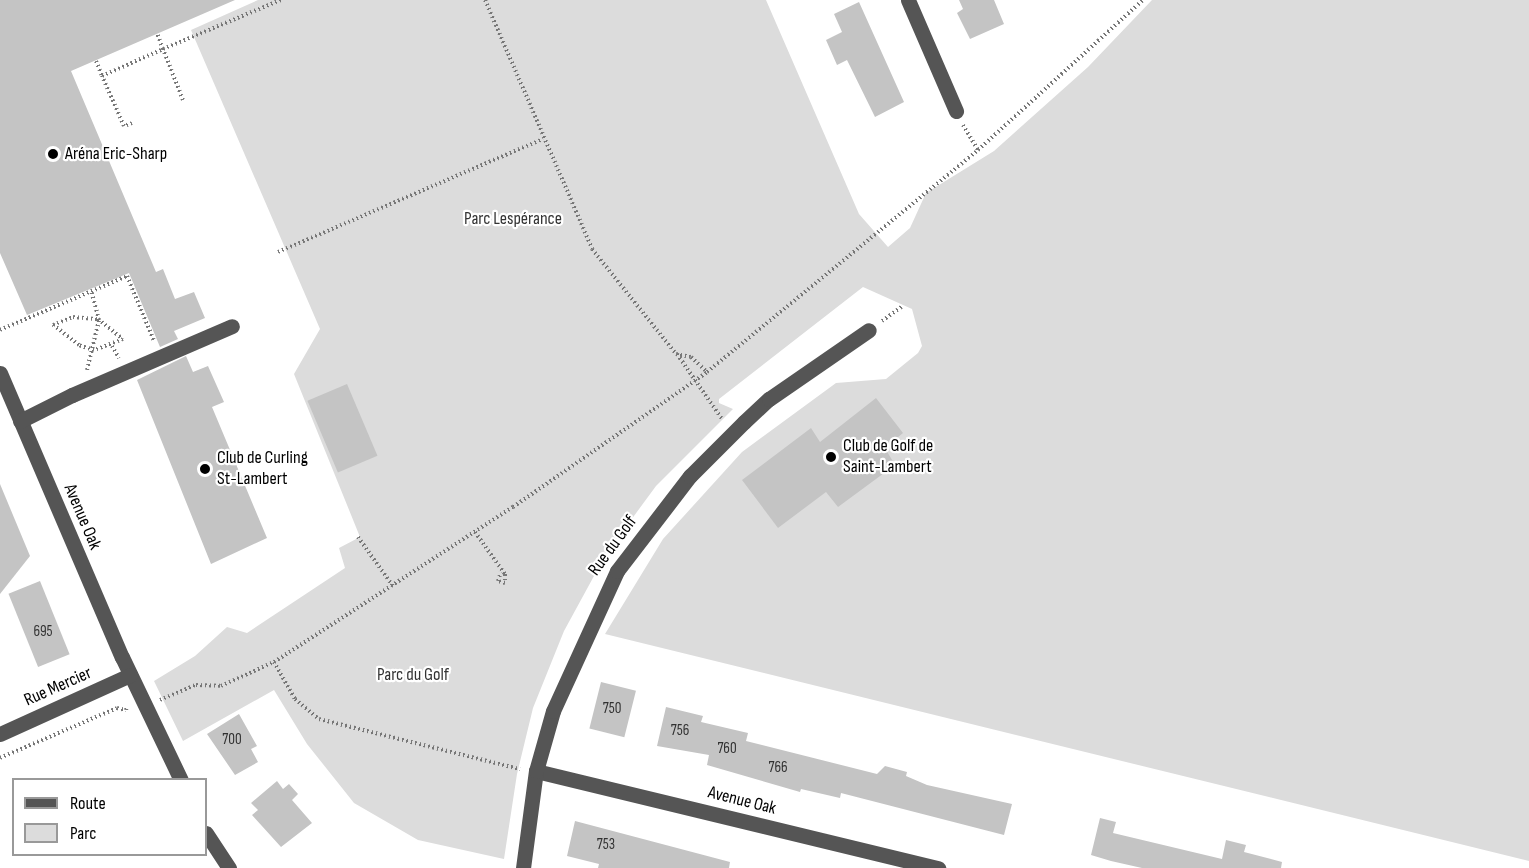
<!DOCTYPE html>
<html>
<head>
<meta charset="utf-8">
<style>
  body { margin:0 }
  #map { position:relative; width:1529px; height:868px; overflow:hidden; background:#fff; font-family:"Sofia Sans Condensed",sans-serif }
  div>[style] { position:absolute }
  .green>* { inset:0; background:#dcdcdc }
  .building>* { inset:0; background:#c4c4c4; transform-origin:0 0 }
  .path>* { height:4px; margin-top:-2px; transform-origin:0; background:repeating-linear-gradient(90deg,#777 0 1.5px,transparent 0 4.5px) }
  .minor>* { height:15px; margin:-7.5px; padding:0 7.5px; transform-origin:7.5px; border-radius:7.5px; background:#555 }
  .dots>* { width:16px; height:16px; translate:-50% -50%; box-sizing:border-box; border:3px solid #fff; border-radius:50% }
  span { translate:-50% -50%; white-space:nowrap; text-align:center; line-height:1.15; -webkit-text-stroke:4.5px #fff; paint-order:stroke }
  .number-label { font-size:15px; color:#313131 }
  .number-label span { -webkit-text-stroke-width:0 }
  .poi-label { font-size:18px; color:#000 }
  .left { translate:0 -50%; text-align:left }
  .park-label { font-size:18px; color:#333 }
  .street-label { font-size:18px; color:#000 }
  .legend { position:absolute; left:12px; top:778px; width:195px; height:78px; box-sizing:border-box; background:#fff; border:2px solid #999; margin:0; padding:8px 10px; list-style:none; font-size:18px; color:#000 }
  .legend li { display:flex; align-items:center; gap:12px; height:30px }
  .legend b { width:30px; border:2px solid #999 }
</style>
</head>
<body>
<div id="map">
  <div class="green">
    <i style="clip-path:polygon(258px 0,766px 0,859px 214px,888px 247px,910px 228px,926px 193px,994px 151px,1088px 67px,1152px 0,1529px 0,1529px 861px,605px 634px,663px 539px,742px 452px,836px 383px,886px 379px,918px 353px,922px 346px,912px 309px,863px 287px,719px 399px,719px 403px,733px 409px,656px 486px,606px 554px,564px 631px,533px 708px,517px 774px,504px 859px,418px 840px,354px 803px,307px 744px,274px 690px,183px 741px,154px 681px,195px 656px,227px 627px,247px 633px,345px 568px,339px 548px,360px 537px,294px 374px,320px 329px,191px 30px)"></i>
  </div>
  <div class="building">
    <i style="clip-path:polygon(0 0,235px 0,71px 71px,156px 272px,163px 269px,175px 299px,194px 292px,205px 318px,174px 331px,178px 339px,160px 347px,129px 273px,27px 315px,0 253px)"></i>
    <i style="clip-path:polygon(959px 0,994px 0,1004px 24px,970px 39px,957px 13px,963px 9px)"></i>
    <i style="clip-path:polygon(859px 2px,904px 102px,875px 117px,847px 60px,837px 65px,826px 40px,842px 32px,834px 14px)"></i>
    <i style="clip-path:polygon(186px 356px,193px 372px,208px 366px,224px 402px,212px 407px,267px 538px,211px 564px,137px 380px)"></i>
    <i style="left:347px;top:384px;width:78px;height:43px;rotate:67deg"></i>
    <i style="clip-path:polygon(876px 398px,903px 433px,885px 448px,895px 465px,838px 507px,826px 492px,778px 528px,742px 480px,811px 428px,820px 442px)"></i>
    <i style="clip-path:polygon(0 484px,30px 556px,0 594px)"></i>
    <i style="left:40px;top:581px;width:79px;height:34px;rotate:68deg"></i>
    <i style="left:601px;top:682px;width:36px;height:48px;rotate:14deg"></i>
    <i style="clip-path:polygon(666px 707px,703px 716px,701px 722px,748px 733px,746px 741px,877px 774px,885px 766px,907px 772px,906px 776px,927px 785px,1012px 804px,1004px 835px,841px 793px,840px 798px,801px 789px,800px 792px,707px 765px,709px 755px,657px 746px)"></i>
    <i style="clip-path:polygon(239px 714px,257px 746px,251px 749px,258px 762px,235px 775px,207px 734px)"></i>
    <i style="clip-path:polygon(277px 781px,283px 789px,289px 784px,298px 794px,292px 800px,312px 823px,281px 847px,252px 815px,258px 810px,251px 803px)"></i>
    <i style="clip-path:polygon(1100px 818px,1116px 822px,1113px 833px,1222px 859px,1226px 840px,1246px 845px,1244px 852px,1282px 862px,1281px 868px,1142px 868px,1111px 861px,1091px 855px)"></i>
    <i style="clip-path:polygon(575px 821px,730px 862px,729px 868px,598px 868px,599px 864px,567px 856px)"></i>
  </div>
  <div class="path">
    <i style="left:485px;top:0;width:271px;rotate:66.7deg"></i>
    <i style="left:592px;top:249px;width:134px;rotate:51.3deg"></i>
    <i style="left:676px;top:354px;width:15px;rotate:11deg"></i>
    <i style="left:691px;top:357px;width:22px;rotate:43deg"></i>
    <i style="left:96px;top:61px;width:16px;rotate:68deg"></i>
    <i style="left:183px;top:100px;width:55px;rotate:-111.4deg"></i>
    <i style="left:163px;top:49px;width:128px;rotate:-22.6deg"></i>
    <i style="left:132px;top:123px;width:9px;rotate:159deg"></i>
    <i style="left:124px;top:126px;width:55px;rotate:-113.7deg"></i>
    <i style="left:102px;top:76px;width:67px;rotate:-23.9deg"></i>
    <i style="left:163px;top:49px;width:17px;rotate:-111deg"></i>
    <i style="left:963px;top:125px;width:29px;rotate:59deg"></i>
    <i style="left:278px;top:252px;width:288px;rotate:-23.1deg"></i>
    <i style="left:73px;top:317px;width:25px;rotate:5deg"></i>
    <i style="left:98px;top:319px;width:32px;rotate:39deg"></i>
    <i style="left:123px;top:339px;width:31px;rotate:159deg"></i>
    <i style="left:94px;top:350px;width:16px;rotate:-162deg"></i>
    <i style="left:79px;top:345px;width:33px;rotate:-142deg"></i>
    <i style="left:53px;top:325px;width:22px;rotate:-22deg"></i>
    <i style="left:882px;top:321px;width:26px;rotate:-36deg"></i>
    <i style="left:0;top:330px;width:138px;rotate:-23deg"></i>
    <i style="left:127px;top:276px;width:70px;rotate:67.4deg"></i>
    <i style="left:112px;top:346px;width:14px;rotate:60deg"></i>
    <i style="left:677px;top:354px;width:79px;rotate:55.3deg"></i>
    <i style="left:87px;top:370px;width:51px;rotate:-76.5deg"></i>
    <i style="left:99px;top:320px;width:30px;rotate:-105deg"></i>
    <i style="left:475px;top:532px;width:52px;rotate:54.5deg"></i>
    <i style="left:505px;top:574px;width:9px;rotate:90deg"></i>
    <i style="left:505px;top:583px;width:7px;rotate:-164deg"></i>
    <i style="left:498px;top:581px;width:9px;rotate:-72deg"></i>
    <i style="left:358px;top:537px;width:60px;rotate:54.5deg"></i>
    <i style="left:274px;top:662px;width:43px;rotate:60.4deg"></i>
    <i style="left:295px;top:699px;width:31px;rotate:40deg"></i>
    <i style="left:319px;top:719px;width:207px;rotate:14deg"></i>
    <i style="left:160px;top:700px;width:39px;rotate:-23deg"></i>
    <i style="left:196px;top:685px;width:25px;rotate:2deg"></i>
    <i style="left:221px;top:686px;width:58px;rotate:-24.4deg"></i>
    <i style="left:274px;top:662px;width:285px;rotate:-33deg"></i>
    <i style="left:513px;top:507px;width:236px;rotate:-34.8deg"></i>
    <i style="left:707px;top:372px;width:350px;rotate:-39.3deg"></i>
    <i style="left:978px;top:150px;width:223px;rotate:-42.3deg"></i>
    <i style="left:0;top:758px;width:127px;rotate:-23.1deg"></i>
    <i style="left:117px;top:708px;width:9px;rotate:13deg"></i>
    <i style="left:126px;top:710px;width:4px;rotate:-76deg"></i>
  </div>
  <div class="minor">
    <i style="left:908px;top:0;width:121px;rotate:66.6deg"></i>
    <i style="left:0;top:373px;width:309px;rotate:66.8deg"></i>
    <i style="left:122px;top:657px;width:136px;rotate:64.4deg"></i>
    <i style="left:20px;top:421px;width:58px;rotate:-26.6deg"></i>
    <i style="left:72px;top:395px;width:174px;rotate:-23.3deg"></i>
    <i style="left:0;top:734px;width:143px;rotate:-24.4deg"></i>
    <i style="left:536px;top:771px;width:414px;rotate:13.6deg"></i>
    <i style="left:206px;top:833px;width:42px;rotate:56.7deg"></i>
    <i style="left:523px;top:868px;width:98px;rotate:-82.4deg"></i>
    <i style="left:536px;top:771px;width:62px;rotate:-74.2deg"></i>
    <i style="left:553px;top:711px;width:154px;rotate:-65.4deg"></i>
    <i style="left:617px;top:571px;width:120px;rotate:-52.5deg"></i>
    <i style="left:690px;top:476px;width:76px;rotate:-45deg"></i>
    <i style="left:744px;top:422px;width:34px;rotate:-43deg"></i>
    <i style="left:769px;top:399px;width:121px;rotate:-34.6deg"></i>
  </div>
  <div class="dots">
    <i style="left:53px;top:154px;background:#000"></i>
    <i style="left:831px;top:457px;background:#000"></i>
    <i style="left:205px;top:469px;background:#000"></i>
  </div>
  <div class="number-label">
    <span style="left:43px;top:632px">695</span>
    <span style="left:612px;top:709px">750</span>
    <span style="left:680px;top:731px">756</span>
    <span style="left:232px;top:740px">700</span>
    <span style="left:727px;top:749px">760</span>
    <span style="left:778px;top:768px">766</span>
    <span style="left:606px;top:845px">753</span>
  </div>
  <div class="poi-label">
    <span class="left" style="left:65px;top:154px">Aréna Eric-Sharp</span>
    <span class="left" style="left:843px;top:457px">Club de Golf de<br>Saint-Lambert</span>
    <span class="left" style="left:217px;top:469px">Club de Curling<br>St-Lambert</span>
  </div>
  <div class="park-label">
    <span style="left:513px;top:219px">Parc Lespérance</span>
    <span style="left:413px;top:675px">Parc du Golf</span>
  </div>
  <div class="street-label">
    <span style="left:82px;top:517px;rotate:67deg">Avenue Oak</span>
    <span style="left:613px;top:546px;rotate:-54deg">Rue du Golf</span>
    <span style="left:58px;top:687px;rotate:-24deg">Rue Mercier</span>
    <span style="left:742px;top:801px;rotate:14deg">Avenue Oak</span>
  </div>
  <ul class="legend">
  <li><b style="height:8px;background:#555"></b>Route</li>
  <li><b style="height:16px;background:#dcdcdc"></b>Parc</li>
  </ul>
</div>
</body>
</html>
